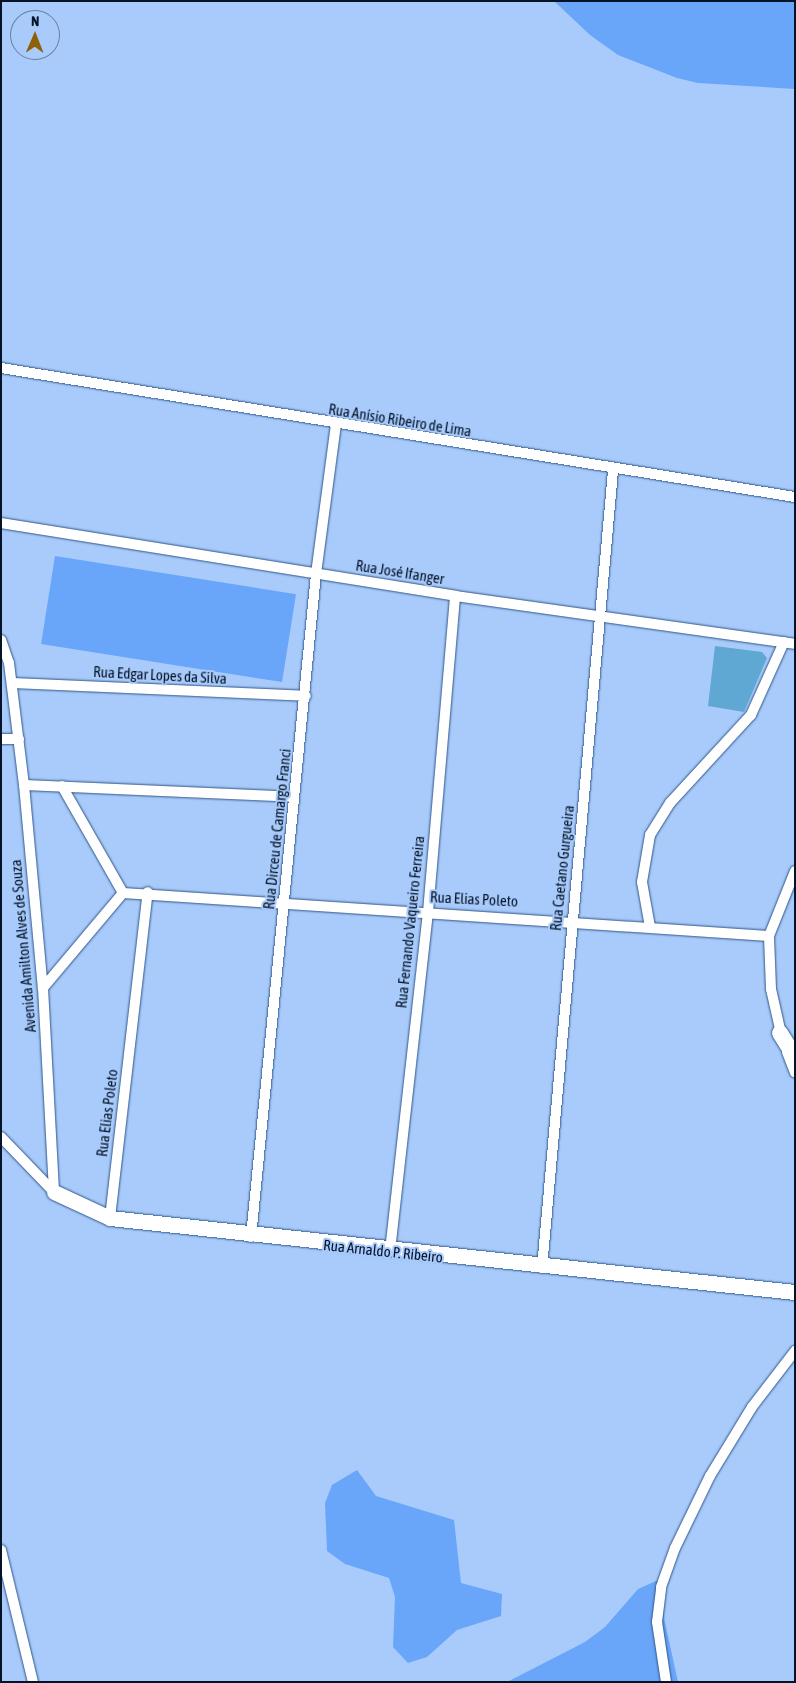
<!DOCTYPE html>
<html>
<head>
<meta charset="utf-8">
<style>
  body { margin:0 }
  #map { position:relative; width:796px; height:1683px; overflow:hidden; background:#a8cbfb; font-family:"Asap Condensed",sans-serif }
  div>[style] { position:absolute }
  .green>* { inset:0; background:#69a6f9; transform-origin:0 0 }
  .building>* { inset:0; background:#5fa8d3 }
  .roads { filter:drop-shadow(0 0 1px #2f568a) drop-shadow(0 0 1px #2f568a) }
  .street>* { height:10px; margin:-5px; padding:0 5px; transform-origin:5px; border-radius:5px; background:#fff }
  .secondary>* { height:15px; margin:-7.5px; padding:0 7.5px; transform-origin:7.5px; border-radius:7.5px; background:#fff }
  .primary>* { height:16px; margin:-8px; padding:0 8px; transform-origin:8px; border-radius:8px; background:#fff }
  span { translate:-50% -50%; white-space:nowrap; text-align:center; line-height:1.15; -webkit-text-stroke:4px #a8cbfb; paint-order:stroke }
  .street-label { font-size:15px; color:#051329 }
  .frame { position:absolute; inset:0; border:2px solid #051329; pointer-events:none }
  .north { position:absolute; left:10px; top:10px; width:50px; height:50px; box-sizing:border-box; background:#a8cbfb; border:1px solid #6781a7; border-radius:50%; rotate:1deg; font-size:14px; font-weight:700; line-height:20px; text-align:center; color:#051329 }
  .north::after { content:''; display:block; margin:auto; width:18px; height:22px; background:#8e6108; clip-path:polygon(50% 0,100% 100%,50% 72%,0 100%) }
</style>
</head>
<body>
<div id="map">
  <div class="green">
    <i style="clip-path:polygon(554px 1px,795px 1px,795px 89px,698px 83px,677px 78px,618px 55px,590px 35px)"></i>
    <i style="left:55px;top:556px;width:244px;height:89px;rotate:9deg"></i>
    <i style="clip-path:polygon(357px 1470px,376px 1496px,454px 1520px,461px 1583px,502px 1594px,501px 1616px,457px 1630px,427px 1657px,408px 1663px,393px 1647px,395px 1597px,389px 1578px,345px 1564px,327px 1551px,325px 1503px,332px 1485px)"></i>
    <i style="clip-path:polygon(665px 1577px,664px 1618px,678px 1682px,507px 1682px,585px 1642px,605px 1627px,638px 1589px)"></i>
  </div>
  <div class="building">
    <i style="clip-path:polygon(715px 646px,762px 652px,767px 658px,744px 712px,708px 706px)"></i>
  </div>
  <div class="roads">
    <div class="street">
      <i style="left:1px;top:368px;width:804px;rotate:9.23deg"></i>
      <i style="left:1px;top:523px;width:460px;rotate:9.1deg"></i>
      <i style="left:455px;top:596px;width:343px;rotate:8deg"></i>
      <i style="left:1px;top:640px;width:24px;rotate:71deg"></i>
      <i style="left:9px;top:663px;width:123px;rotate:83deg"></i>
      <i style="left:24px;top:785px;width:204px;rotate:84.7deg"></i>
      <i style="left:43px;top:988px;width:204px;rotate:86.9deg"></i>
      <i style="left:12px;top:683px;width:294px;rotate:2.5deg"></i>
      <i style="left:1px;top:739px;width:18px"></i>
      <i style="left:24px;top:785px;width:270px;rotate:2.5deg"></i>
      <i style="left:62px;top:786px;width:123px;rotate:60.3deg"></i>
      <i style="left:123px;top:893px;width:647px;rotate:3.81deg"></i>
      <i style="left:650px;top:927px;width:46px;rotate:-100.1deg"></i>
      <i style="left:642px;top:882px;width:48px;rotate:-80.3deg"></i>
      <i style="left:650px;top:835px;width:38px;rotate:-58deg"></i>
      <i style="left:670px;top:803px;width:120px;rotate:-47.4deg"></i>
      <i style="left:751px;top:715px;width:80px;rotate:-65.7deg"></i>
      <i style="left:43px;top:988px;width:124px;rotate:-49.9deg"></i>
      <i style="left:782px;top:1038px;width:50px;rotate:-102.7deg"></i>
      <i style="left:771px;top:989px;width:53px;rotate:-92.2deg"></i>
      <i style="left:769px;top:936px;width:70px;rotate:-68.2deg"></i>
      <i style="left:787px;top:1052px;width:22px;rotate:69deg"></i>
      <i style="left:1px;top:1137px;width:76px;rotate:46.1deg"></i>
      <i style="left:110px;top:1218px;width:328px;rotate:-83.4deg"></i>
      <i style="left:251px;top:1237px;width:666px;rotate:-84.4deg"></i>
      <i style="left:316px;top:574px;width:150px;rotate:-82.4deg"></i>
      <i style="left:390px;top:1251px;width:341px;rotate:-83.6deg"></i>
      <i style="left:428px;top:912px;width:317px;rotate:-85.1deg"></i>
      <i style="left:542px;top:1268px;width:800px;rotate:-84.91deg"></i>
      <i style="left:1px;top:1550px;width:136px;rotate:76.4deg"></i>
      <i style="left:666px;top:1682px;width:61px;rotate:-98.5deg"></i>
      <i style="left:657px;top:1622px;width:35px;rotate:-83deg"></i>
      <i style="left:661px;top:1587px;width:41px;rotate:-70.3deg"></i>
      <i style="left:675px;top:1548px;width:80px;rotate:-64.1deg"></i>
      <i style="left:710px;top:1476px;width:81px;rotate:-58.7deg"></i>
      <i style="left:752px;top:1407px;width:71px;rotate:-52.5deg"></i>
    </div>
    <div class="secondary">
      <i style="left:54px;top:1192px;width:62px;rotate:24.9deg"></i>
      <i style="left:110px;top:1218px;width:689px;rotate:6.17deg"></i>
    </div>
    <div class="primary">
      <i style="left:780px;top:1033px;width:28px;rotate:58deg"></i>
    </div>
  </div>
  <div class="street-label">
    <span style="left:400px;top:420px;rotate:9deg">Rua Anísio Ribeiro de Lima</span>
    <span style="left:400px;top:572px;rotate:9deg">Rua José Ifanger</span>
    <span style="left:160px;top:675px;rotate:3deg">Rua Edgar Lopes da Silva</span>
    <span style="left:277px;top:829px;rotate:-84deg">Rua Dirceu de Camargo Franci</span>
    <span style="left:562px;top:868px;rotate:-84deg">Rua Caetano Gurgueira</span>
    <span style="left:474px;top:899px;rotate:3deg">Rua Elias Poleto</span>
    <span style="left:410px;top:922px;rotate:-84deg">Rua Fernando Vaqueiro Ferreira</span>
    <span style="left:23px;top:946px;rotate:-95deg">Avenida Amilton Alves de Souza</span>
    <span style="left:107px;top:1113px;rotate:-83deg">Rua Elias Poleto</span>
    <span style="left:383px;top:1251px;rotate:6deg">Rua Arnaldo P. Ribeiro</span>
  </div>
  <div class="frame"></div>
  <div class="north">N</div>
</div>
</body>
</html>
